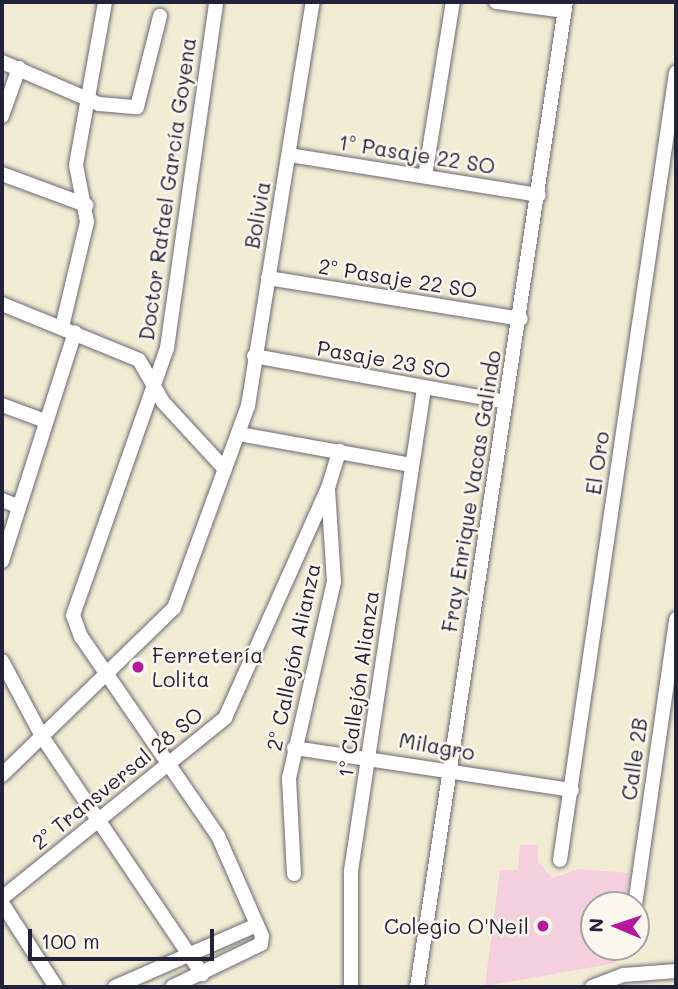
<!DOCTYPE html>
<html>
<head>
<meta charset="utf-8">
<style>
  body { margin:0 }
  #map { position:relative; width:678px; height:989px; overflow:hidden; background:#f2ecd4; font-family:Mali,sans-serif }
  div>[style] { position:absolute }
  .built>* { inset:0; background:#f4cfdd }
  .roads { filter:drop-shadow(0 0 2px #6b6971) drop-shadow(0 0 2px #6b6971) }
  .minor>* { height:14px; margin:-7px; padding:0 7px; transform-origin:7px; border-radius:7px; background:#fff }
  .dots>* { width:19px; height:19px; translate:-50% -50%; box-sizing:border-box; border:4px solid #fbf7ec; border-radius:50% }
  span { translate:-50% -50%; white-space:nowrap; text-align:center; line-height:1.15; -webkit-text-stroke:5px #fbf7ec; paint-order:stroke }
  .street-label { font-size:21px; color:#22223b }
  .poi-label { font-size:21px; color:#22223b }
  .left { translate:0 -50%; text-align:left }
  .right { translate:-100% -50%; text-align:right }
  .frame { position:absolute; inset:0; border:4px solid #22223b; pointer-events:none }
  .north { position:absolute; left:580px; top:891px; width:70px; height:70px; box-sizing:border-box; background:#fbf7ec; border:2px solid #a4a2a5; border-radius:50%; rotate:272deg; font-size:19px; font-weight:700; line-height:28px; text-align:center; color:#22223b }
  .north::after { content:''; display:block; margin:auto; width:24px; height:32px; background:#b5179e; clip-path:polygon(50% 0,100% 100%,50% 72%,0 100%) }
  .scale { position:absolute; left:28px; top:929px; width:186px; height:32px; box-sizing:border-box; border:4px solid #22223b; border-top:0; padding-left:9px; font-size:21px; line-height:24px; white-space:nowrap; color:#22223b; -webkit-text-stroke:5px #fbf7ec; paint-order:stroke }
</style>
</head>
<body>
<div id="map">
  <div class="built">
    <i style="clip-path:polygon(520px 845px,538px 845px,538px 862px,553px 878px,578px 869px,629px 873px,625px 905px,594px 905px,594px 947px,618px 947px,616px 963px,485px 986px,500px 870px,518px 870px)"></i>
  </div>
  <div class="roads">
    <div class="minor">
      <i style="left:496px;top:2px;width:69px;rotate:7.5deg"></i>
      <i style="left:2px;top:62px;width:106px;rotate:23.4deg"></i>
      <i style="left:99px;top:104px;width:38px;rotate:5deg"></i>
      <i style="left:137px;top:107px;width:94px;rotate:-75.8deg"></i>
      <i style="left:2px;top:116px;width:51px;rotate:-70.5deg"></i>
      <i style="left:289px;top:155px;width:253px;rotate:9.1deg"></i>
      <i style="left:2px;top:174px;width:90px;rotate:20.3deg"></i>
      <i style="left:425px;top:176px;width:176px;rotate:-80.9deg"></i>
      <i style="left:268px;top:278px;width:256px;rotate:9.2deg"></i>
      <i style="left:2px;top:304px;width:148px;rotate:22.2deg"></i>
      <i style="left:139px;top:360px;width:48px;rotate:60.3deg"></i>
      <i style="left:163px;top:402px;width:90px;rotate:47.3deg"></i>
      <i style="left:62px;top:327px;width:108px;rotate:-76.6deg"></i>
      <i style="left:87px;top:222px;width:58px;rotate:-100.9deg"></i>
      <i style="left:76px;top:165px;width:166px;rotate:-79.9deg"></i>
      <i style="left:254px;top:356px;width:256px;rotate:10.3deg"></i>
      <i style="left:2px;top:405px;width:46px;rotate:20.4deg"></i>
      <i style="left:239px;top:434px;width:175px;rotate:10.2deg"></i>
      <i style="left:2px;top:500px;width:17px;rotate:21deg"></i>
      <i style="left:2px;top:561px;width:240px;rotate:-72.3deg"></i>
      <i style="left:2px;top:661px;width:87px;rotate:62deg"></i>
      <i style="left:43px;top:738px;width:285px;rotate:56deg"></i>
      <i style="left:294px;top:748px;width:281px;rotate:8.6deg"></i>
      <i style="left:2px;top:775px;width:240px;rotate:-44.2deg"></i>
      <i style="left:174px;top:608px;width:215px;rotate:-69.9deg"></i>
      <i style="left:248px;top:406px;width:409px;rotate:-80.9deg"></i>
      <i style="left:560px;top:860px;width:796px;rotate:-81.62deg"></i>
      <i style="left:294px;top:874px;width:96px;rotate:-93deg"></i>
      <i style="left:289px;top:778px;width:201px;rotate:-77.1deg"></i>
      <i style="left:334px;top:582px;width:94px;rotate:-93.7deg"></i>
      <i style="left:328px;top:488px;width:39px;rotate:-73deg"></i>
      <i style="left:2px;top:898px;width:287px;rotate:-38.9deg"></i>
      <i style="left:225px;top:718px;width:252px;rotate:-65.9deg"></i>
      <i style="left:2px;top:903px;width:100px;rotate:57.3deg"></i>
      <i style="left:635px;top:905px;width:289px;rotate:-81.8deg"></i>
      <i style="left:115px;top:987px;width:155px;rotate:-23.6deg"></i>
      <i style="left:172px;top:987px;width:99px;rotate:-25.8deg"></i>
      <i style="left:261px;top:944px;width:8px;rotate:-83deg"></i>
      <i style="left:262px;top:936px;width:109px;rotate:-113.7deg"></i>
      <i style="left:218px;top:836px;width:242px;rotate:-124.5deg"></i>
      <i style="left:81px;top:637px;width:23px;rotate:-110deg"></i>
      <i style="left:73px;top:615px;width:283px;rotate:-70.6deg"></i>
      <i style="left:167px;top:348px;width:349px;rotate:-81.9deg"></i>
      <i style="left:351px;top:987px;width:116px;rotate:-90deg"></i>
      <i style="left:351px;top:871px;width:488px;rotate:-81.4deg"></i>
      <i style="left:417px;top:987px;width:996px;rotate:-81.4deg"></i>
      <i style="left:592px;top:987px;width:34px;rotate:-21deg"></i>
      <i style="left:624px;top:975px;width:52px;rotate:-4.4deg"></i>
    </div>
  </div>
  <div class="dots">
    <i style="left:138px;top:667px;background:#b5179e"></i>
    <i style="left:543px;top:926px;background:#b5179e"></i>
  </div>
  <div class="street-label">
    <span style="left:417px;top:154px;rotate:9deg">1º Pasaje 22 SO</span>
    <span style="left:167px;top:189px;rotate:-82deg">Doctor Rafael García Goyena</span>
    <span style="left:257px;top:215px;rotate:-80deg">Bolivia</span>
    <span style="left:398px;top:278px;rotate:9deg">2º Pasaje 22 SO</span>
    <span style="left:384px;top:359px;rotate:10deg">Pasaje 23 SO</span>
    <span style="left:597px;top:463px;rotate:-82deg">El Oro</span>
    <span style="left:471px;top:491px;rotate:-81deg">Fray Enrique Vacas Galindo</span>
    <span style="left:293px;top:657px;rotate:-78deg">2º Callejón Alianza</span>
    <span style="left:358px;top:684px;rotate:-82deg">1º Callejón Alianza</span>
    <span style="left:437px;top:746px;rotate:10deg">Milagro</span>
    <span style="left:634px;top:759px;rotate:-82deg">Calle 2B</span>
    <span style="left:117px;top:778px;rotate:-39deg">2º Transversal 28 SO</span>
  </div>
  <div class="poi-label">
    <span class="left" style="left:152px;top:667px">Ferretería<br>Lolita</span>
    <span class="right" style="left:529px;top:926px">Colegio O'Neil</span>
  </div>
  <div class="frame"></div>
  <div class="north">N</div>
  <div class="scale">100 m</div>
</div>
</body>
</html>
